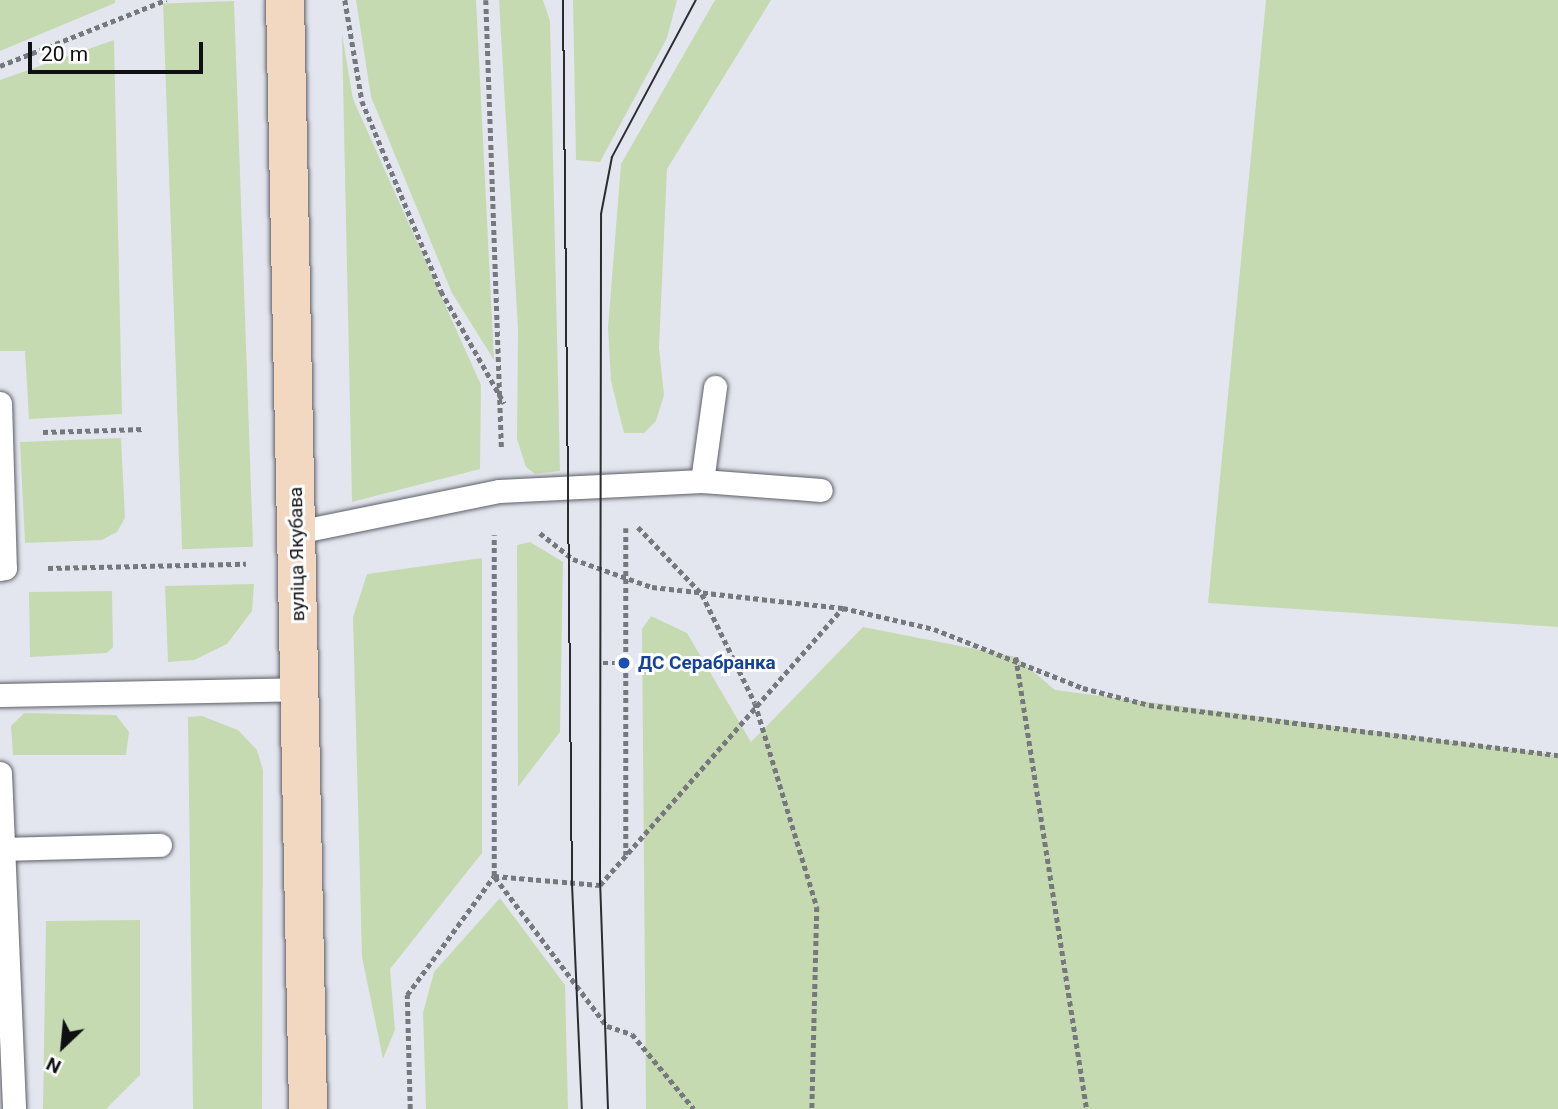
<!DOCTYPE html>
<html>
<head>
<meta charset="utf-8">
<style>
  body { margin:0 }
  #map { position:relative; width:1558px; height:1109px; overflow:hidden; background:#e4e6ef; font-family:Roboto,sans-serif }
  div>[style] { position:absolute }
  .green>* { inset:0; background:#c6dab2; transform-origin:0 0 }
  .path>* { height:4.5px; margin-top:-2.25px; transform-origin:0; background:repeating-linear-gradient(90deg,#77787e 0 5px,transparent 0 8.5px) }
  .roads { filter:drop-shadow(0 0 2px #5e6067) drop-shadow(0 0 2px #5e6067) }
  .service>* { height:23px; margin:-11.5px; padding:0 11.5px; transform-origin:11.5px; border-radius:11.5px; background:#fff }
  .secondary>* { height:38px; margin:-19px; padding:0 19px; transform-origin:19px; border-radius:19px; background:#f2d7c1 }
  .tram>* { height:2px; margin:-1px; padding:0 1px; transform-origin:1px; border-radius:1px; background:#2c2d31 }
  .dots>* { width:19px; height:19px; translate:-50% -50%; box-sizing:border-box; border:4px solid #fff; border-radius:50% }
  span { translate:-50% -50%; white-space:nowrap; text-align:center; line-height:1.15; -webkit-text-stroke:6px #fff; paint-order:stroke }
  .street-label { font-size:19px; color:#0f1013 }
  .transit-label { font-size:19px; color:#164399; font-weight:700 }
  .left { translate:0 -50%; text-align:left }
  .north { position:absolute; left:28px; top:1011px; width:70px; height:70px; -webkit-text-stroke:5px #fff; paint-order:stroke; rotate:206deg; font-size:19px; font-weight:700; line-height:28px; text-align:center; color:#0f1013 }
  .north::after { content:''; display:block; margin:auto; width:24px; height:32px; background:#0f1013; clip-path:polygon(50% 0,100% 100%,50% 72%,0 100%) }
  .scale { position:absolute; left:28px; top:42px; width:175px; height:32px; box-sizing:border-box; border:4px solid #0f1013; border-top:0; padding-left:9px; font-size:21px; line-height:24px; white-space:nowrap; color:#0f1013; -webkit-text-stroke:5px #fff; paint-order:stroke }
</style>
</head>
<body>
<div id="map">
  <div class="green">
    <i style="clip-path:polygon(0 0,115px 0,115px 3px,0 51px)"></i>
    <i style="clip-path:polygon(356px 0,476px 0,494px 360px,452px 293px,371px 97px)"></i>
    <i style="clip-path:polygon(499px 0,543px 0,550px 21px,560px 471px,535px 474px,526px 467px,517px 439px,518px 329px)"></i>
    <i style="clip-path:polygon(573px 0,677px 0,667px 38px,600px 162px,576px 160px)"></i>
    <i style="clip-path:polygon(715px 0,771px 0,667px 169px,659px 348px,664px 395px,656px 421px,644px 433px,624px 433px,611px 381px,608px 328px,621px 164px)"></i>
    <i style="clip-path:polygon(1266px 0,1558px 0,1558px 627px,1208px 603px)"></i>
    <i style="left:234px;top:1px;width:546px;height:71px;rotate:88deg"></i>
    <i style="clip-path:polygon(342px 34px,353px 99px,481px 385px,480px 469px,352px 502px)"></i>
    <i style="clip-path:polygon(114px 40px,122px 414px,29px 419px,25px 351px,0 351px,0 80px)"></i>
    <i style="clip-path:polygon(121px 438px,125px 518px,117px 532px,102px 540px,25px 543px,20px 442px)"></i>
    <i style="clip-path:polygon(530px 542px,563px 562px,560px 732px,518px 787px,517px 545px)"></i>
    <i style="clip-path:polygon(482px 558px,482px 853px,390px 969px,395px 1030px,383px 1059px,362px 957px,353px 617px,367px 574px)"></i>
    <i style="clip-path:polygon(254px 584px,252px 611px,227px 644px,194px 660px,168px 662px,165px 586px)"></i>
    <i style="clip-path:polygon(112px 591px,113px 647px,107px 653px,30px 657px,29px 592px)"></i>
    <i style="clip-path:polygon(651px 616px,687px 633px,751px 742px,863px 627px,1016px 657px,1055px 690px,1558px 755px,1558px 1109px,646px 1109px,642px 629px)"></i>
    <i style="clip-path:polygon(24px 713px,116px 715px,129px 732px,126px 755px,13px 755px,11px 726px)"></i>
    <i style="clip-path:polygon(202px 716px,238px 730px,257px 750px,263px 770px,262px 1109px,193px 1109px,188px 717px)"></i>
    <i style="clip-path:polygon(500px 898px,565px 985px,568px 1109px,426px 1109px,423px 1013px,434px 972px)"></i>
    <i style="clip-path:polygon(140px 920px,140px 1075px,106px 1109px,43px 1109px,46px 921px)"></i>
  </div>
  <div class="path">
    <i style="left:345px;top:0;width:102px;rotate:80.4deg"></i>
    <i style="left:362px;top:101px;width:206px;rotate:67.4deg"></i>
    <i style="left:441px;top:291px;width:129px;rotate:60.6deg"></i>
    <i style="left:486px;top:0;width:450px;rotate:88deg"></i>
    <i style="left:0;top:66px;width:179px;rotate:-21.7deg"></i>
    <i style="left:43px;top:432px;width:101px;rotate:-1.7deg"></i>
    <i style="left:638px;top:527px;width:93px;rotate:46.3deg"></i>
    <i style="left:702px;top:594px;width:121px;rotate:64.1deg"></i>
    <i style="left:755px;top:703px;width:213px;rotate:73.1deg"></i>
    <i style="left:817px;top:907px;width:202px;rotate:91.4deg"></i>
    <i style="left:626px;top:528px;width:327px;rotate:90deg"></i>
    <i style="left:540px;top:533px;width:42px;rotate:38.2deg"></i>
    <i style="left:573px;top:559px;width:84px;rotate:19.5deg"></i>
    <i style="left:652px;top:587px;width:192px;rotate:6.3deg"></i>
    <i style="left:843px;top:608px;width:93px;rotate:13deg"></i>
    <i style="left:934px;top:629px;width:160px;rotate:21.6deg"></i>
    <i style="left:1083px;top:688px;width:68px;rotate:14.4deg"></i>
    <i style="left:1149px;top:705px;width:412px;rotate:7deg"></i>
    <i style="left:48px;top:568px;width:198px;rotate:-1.2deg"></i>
    <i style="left:1016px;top:657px;width:458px;rotate:81.1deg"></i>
    <i style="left:603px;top:663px;width:21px"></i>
    <i style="left:494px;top:876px;width:106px;rotate:4.9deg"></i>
    <i style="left:600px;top:885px;width:367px;rotate:-48.8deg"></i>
    <i style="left:495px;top:877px;width:186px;rotate:53.1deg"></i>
    <i style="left:607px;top:1026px;width:26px;rotate:18deg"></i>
    <i style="left:632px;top:1034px;width:97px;rotate:50.4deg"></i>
    <i style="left:410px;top:1109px;width:114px;rotate:-91.5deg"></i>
    <i style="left:407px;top:995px;width:147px;rotate:-53.8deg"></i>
    <i style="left:494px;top:876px;width:341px;rotate:-90deg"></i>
  </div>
  <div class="roads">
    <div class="service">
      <i style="left:0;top:403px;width:165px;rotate:88.3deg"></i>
      <i style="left:5px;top:568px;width:5px;rotate:169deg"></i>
      <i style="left:702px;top:481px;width:95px;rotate:-82.1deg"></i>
      <i style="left:297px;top:532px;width:206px;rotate:-11.5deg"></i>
      <i style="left:499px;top:491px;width:203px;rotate:-2.8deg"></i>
      <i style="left:702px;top:481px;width:119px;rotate:4.3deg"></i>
      <i style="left:0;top:695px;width:300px;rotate:-1.1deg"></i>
      <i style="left:0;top:773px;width:336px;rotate:87.6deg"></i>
      <i style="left:3px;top:849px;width:157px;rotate:-1.5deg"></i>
    </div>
    <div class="secondary">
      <i style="left:285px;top:0;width:1109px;rotate:88.81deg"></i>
    </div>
  </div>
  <div class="tram">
    <i style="left:563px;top:0;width:884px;rotate:89.42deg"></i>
    <i style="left:572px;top:884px;width:225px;rotate:87.5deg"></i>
    <i style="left:608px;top:1109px;width:224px;rotate:-92deg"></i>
    <i style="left:600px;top:885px;width:671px;rotate:-89.91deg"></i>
    <i style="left:601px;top:214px;width:58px;rotate:-79.1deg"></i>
    <i style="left:612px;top:157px;width:178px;rotate:-61.9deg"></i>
  </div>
  <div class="dots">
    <i style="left:624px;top:663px;background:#1a4fb4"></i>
  </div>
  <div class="street-label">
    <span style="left:297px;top:554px;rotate:-91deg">вуліца Якубава</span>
  </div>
  <div class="transit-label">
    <span class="left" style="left:638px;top:663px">ДС Серабранка</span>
  </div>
  <div class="north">N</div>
  <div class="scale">20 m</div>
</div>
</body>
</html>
